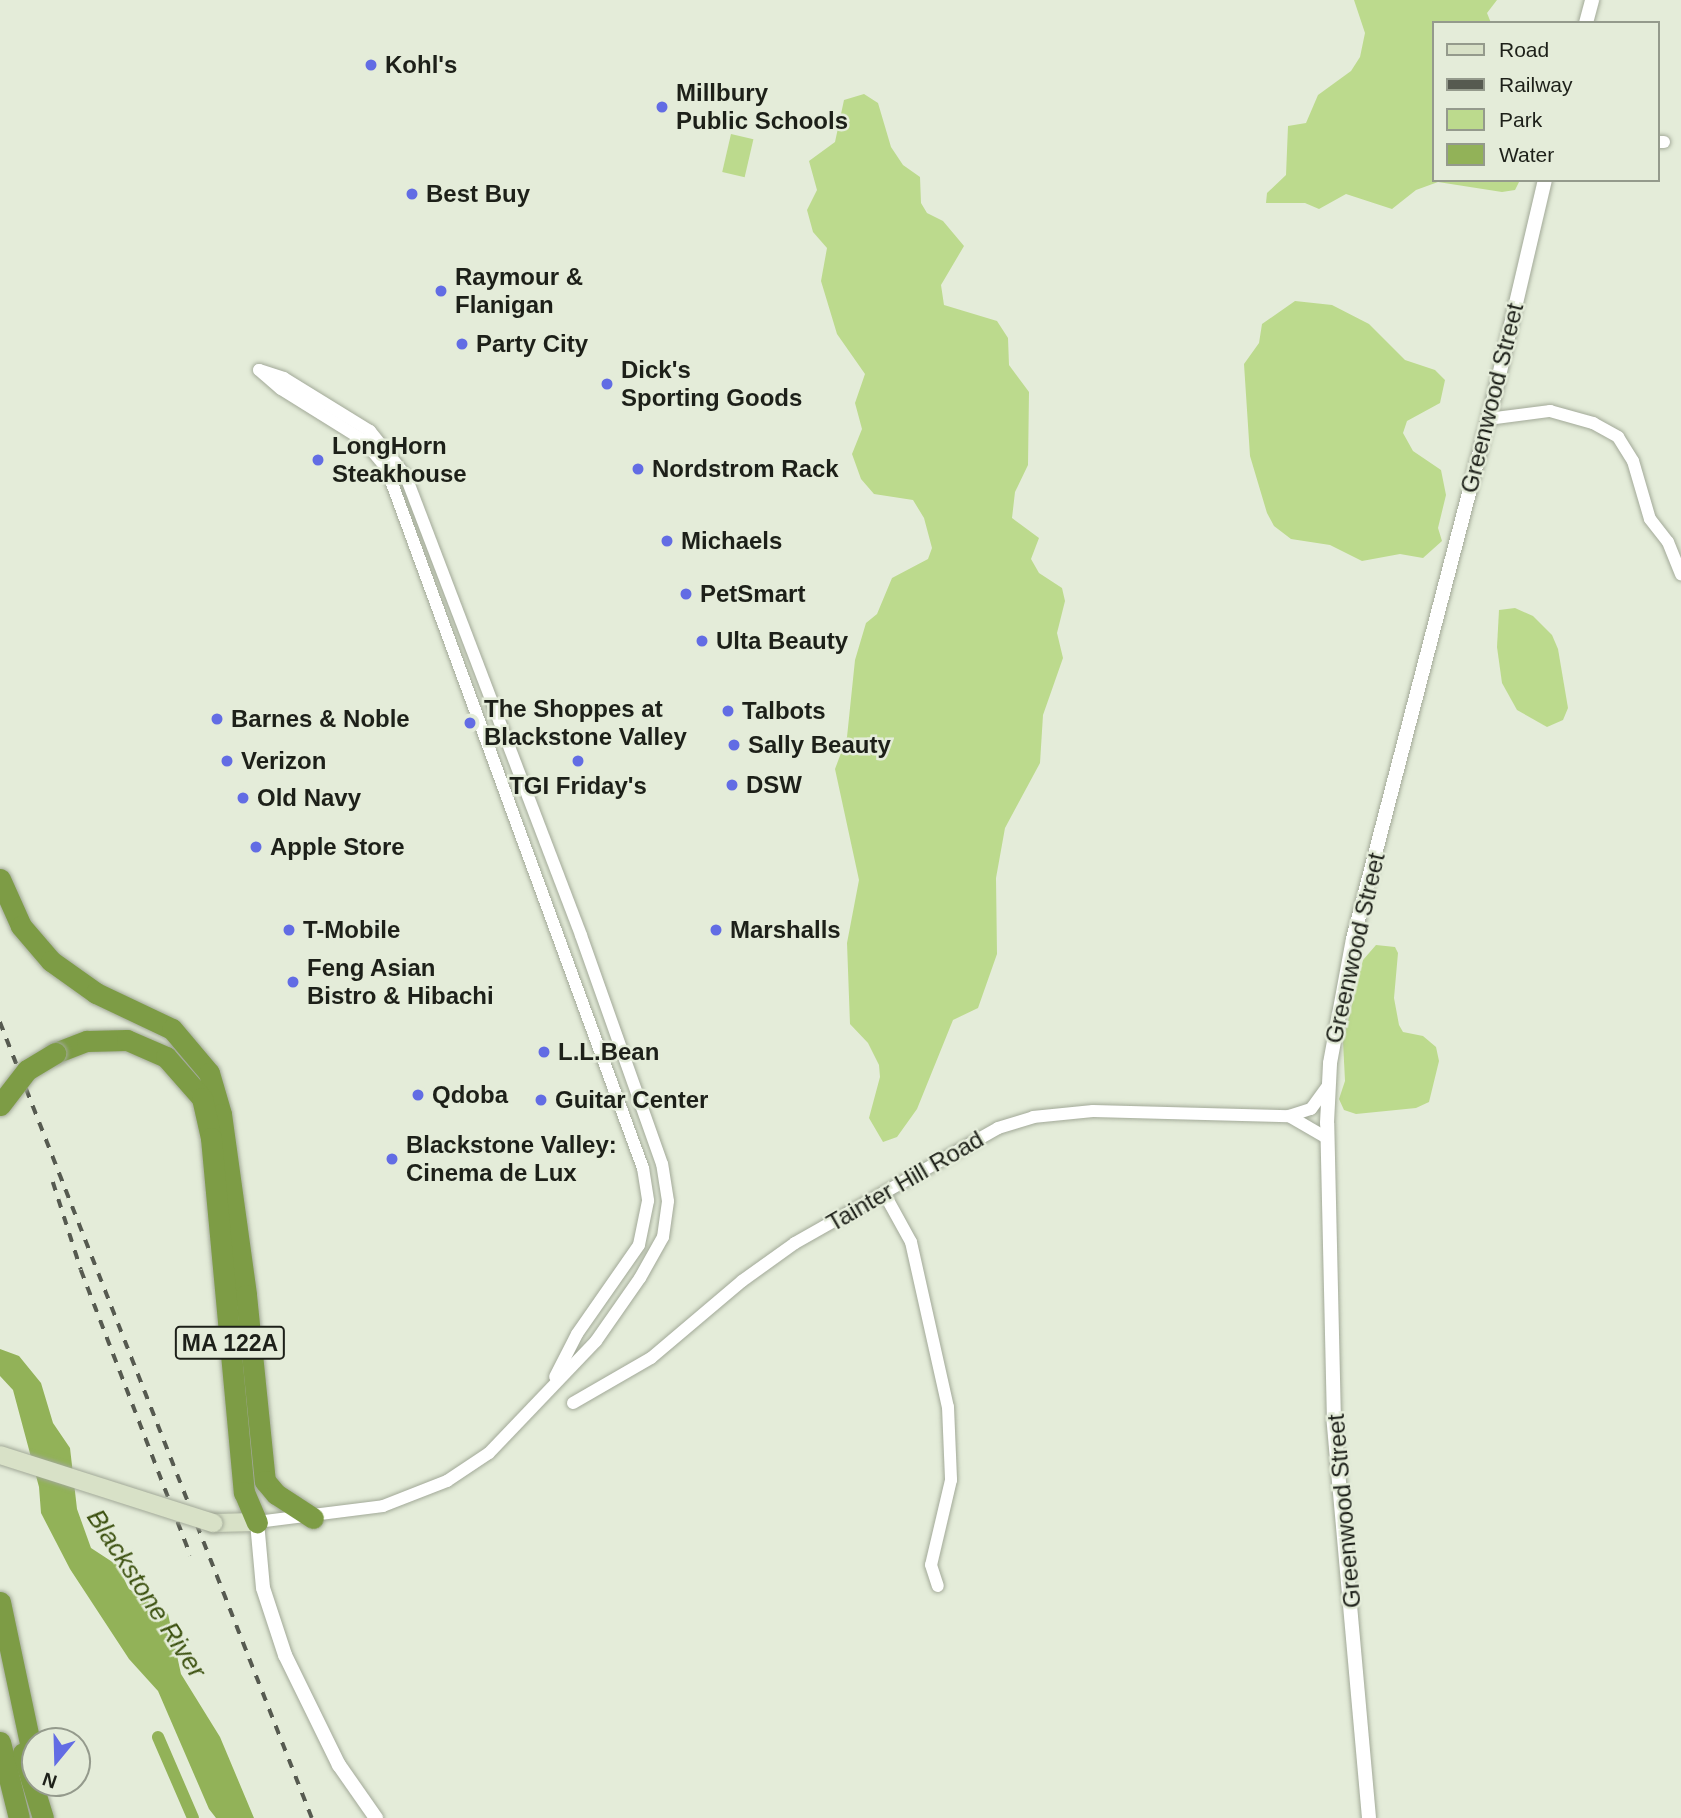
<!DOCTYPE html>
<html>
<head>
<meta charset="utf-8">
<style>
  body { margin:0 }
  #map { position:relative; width:1681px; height:1818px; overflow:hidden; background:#e4ecd9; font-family:Helvetica,sans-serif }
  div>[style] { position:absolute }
  .green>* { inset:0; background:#bcda8d; transform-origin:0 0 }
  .water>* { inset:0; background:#92b258 }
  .canal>* { height:12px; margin:-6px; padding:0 6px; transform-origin:6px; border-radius:6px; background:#92b258 }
  .roads { filter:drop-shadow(0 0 2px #a2a998) drop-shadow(0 0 2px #a2a998) }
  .minor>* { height:12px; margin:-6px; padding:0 6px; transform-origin:6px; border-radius:6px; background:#fff }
  .tertiary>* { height:14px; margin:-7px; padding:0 7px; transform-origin:7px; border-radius:7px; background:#fff }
  .secondary>* { height:18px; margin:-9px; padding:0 9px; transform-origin:9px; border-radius:9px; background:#d8e1c7 }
  .motorway>* { height:21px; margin:-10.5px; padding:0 10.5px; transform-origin:10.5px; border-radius:10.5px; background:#7d9c45 }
  .rail>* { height:3.5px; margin-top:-1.75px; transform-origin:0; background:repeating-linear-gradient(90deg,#565a50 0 9px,transparent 0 18px) }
  .bridges { filter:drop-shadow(0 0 2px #a2a998) drop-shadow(0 0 2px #a2a998) }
  .secondary-bridge>* { height:18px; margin:-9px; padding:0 9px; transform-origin:9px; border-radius:9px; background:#d8e1c7 }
  .motorway-bridge>* { height:21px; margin:-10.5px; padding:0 10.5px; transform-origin:10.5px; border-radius:10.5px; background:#7d9c45 }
  .dots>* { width:19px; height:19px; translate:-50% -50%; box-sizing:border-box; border:4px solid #e4ecd9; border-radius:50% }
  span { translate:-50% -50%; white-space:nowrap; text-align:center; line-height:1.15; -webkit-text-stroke:5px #e4ecd9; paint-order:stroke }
  .shield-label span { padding:2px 5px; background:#e4ecd9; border:2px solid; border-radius:5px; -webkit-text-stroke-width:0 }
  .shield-label { font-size:23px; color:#1d2019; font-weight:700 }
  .poi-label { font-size:24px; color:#1d2019; font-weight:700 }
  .left { translate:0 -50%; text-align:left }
  .street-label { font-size:24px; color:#1d2019 }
  .water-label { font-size:26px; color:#3d5211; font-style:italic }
  .legend { position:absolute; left:1432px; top:21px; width:228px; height:161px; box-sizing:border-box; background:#e4ecd9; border:2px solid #949a8c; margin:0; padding:9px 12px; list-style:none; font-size:21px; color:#1d2019 }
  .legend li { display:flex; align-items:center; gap:14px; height:35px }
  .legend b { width:35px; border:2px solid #949a8c }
  .north { position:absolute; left:21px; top:1727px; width:70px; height:70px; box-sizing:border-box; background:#e4ecd9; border:2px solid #949a8c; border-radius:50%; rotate:199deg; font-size:19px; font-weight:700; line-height:28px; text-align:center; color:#1d2019 }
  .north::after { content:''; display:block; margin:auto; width:24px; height:32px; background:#626ce4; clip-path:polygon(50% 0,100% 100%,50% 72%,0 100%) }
</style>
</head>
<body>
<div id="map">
  <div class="green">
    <i style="clip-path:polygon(1354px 0,1497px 0,1487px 13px,1491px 23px,1434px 23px,1434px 180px,1520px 180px,1515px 190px,1502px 192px,1438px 182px,1416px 190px,1392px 209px,1346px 194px,1319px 209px,1305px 203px,1266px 203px,1267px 193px,1286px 175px,1288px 126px,1306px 123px,1318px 95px,1351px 71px,1360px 57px,1365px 33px)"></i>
    <i style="clip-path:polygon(864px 94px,878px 103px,891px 147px,903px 165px,920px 177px,921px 203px,927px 213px,943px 221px,964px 246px,941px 285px,944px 305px,997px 321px,1008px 338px,1009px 365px,1029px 392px,1028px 465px,1015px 492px,1012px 518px,1039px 538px,1031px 559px,1039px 573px,1062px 588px,1065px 601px,1057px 633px,1063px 658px,1043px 715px,1040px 763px,1005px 828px,996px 878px,997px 954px,978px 1008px,953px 1020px,917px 1109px,897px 1137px,883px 1142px,869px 1118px,880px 1077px,879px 1065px,868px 1043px,850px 1024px,847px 943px,859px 880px,835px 769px,847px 737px,855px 660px,866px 623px,877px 614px,892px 578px,928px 559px,932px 548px,924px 518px,913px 500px,874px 494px,861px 479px,852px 454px,862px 429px,855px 403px,865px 374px,837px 334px,821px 281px,827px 248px,813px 232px,807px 210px,817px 190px,809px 161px,835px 142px,844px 100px)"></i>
    <i style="left:731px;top:134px;width:23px;height:39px;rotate:13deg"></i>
    <i style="clip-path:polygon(1295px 301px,1332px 305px,1369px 324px,1405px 360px,1435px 370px,1445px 380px,1440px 403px,1407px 421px,1403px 433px,1413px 451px,1441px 470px,1446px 495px,1438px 528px,1442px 541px,1423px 558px,1400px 554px,1362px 561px,1330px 545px,1291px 539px,1274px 526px,1267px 513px,1250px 456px,1244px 364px,1259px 343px,1262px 324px)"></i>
    <i style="clip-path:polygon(1515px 608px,1533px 616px,1552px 635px,1558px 649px,1568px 708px,1563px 720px,1547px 727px,1517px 710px,1502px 683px,1497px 647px,1499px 610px)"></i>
    <i style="clip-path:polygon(1376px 945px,1395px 947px,1398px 953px,1394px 998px,1399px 1025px,1403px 1032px,1423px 1036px,1436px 1047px,1439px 1061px,1429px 1102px,1416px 1108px,1356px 1114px,1344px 1110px,1339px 1099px,1345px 1081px,1343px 1041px,1363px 960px)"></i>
  </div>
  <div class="water">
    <i style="clip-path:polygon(0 1349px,19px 1356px,41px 1383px,53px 1423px,70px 1448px,77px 1509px,91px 1548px,117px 1565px,129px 1589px,168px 1614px,181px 1674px,220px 1737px,254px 1818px,216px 1818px,209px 1809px,158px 1691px,129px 1659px,70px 1569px,41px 1513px,39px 1487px,13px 1390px,0 1376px)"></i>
  </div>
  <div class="canal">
    <i style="left:158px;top:1737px;width:88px;rotate:66.6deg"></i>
  </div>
  <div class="roads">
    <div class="minor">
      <i style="left:1658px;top:142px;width:6px"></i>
      <i style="left:259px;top:370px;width:29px;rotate:41deg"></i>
      <i style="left:281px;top:389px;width:97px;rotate:31.9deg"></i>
      <i style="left:363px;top:440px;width:35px;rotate:50deg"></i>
      <i style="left:386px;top:467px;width:747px;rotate:69.87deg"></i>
      <i style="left:643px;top:1168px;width:33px;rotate:81deg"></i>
      <i style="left:648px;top:1201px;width:45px;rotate:101.6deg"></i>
      <i style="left:639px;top:1245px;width:108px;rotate:124.9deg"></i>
      <i style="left:577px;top:1334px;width:48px;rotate:117.1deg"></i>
      <i style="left:1488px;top:419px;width:63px;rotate:-7.4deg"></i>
      <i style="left:1550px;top:411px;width:45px;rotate:15.6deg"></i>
      <i style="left:1593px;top:423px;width:29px;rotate:29deg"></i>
      <i style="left:1618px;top:437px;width:28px;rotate:58deg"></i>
      <i style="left:1633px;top:461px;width:60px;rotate:73.7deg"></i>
      <i style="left:1650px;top:519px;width:29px;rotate:52deg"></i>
      <i style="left:1668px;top:542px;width:35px;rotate:68deg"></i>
      <i style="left:1289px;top:1116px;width:44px;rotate:30.1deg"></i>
      <i style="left:884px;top:1193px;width:56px;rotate:61.1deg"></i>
      <i style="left:911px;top:1242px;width:169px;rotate:77.4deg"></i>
      <i style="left:948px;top:1407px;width:73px;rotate:87.6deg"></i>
      <i style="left:951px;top:1480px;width:87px;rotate:103.2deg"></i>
      <i style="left:931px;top:1565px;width:22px;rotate:72deg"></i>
      <i style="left:573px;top:1403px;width:90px;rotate:-30deg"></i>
      <i style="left:651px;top:1358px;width:119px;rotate:-40.2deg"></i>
      <i style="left:742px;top:1281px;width:65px;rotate:-35.6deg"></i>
      <i style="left:795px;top:1243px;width:233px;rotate:-29.5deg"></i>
      <i style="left:998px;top:1128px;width:37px;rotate:-17deg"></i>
      <i style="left:1033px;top:1117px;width:60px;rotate:-5.7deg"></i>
      <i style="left:1093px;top:1111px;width:196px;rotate:1.5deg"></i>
      <i style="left:1289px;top:1116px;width:23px;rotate:-18deg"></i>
      <i style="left:1311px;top:1109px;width:29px;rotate:-54deg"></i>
      <i style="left:257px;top:1522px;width:127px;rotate:-7.2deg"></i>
      <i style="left:383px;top:1506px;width:69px;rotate:-21.3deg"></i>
      <i style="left:447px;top:1481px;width:50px;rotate:-33.7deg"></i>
      <i style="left:489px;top:1453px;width:155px;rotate:-46.3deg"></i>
      <i style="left:596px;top:1341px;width:77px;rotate:-55.1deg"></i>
      <i style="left:640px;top:1278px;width:47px;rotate:-60.7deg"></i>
      <i style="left:663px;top:1237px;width:36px;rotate:-82deg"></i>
      <i style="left:668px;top:1201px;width:37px;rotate:-99deg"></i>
      <i style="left:662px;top:1164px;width:243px;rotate:-109.5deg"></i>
      <i style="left:581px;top:935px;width:491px;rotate:-110.9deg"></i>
      <i style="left:406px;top:476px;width:58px;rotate:-128.7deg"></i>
      <i style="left:370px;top:431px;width:101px;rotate:-148.4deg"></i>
      <i style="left:284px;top:378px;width:26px;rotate:-162deg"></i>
    </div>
    <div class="tertiary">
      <i style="left:1586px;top:23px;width:24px;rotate:-75deg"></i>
      <i style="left:257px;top:1522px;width:66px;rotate:84.8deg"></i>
      <i style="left:263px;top:1588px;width:71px;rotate:71.8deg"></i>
      <i style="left:285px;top:1655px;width:123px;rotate:63.9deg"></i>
      <i style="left:339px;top:1765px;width:65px;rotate:55.1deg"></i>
      <i style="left:1369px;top:1818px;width:398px;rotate:-95.1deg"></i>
      <i style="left:1334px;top:1422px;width:299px;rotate:-91.3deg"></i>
      <i style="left:1327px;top:1123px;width:60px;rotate:-87.1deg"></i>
      <i style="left:1330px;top:1063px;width:126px;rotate:-79.5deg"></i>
      <i style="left:1353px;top:939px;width:560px;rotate:-75.42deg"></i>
      <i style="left:1494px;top:397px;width:223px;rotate:-76.8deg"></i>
    </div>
    <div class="secondary">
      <i style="left:213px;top:1523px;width:44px;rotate:-1.3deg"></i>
    </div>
    <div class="motorway">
      <i style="left:0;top:879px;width:51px;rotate:65.9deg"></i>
      <i style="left:21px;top:926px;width:46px;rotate:49.4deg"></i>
      <i style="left:51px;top:961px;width:55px;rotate:35.4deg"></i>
      <i style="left:96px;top:993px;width:84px;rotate:25.3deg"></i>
      <i style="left:172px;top:1029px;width:57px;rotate:49.9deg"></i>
      <i style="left:209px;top:1073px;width:43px;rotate:73.7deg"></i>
      <i style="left:221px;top:1114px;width:183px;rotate:82.1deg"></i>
      <i style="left:246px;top:1295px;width:187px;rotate:84.2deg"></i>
      <i style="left:265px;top:1481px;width:17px;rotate:50deg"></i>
      <i style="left:276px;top:1494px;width:44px;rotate:33deg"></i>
      <i style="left:55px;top:1053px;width:34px;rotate:-21deg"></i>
      <i style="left:87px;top:1041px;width:40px;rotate:-1.4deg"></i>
      <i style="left:127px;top:1040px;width:43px;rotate:23.6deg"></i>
      <i style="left:166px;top:1057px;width:55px;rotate:48.7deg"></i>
      <i style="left:202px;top:1098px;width:41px;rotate:77.3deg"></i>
      <i style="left:211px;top:1138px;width:356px;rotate:84.7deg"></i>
      <i style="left:244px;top:1492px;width:33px;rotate:67deg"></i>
      <i style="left:0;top:1602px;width:168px;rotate:78deg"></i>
      <i style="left:0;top:1742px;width:78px;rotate:76deg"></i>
      <i style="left:23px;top:1753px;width:68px;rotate:72.9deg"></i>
    </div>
  </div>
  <div class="rail">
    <i style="left:0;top:1022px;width:855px;rotate:68.6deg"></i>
    <i style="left:53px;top:1182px;width:92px;rotate:72.3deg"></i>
    <i style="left:81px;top:1270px;width:306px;rotate:69deg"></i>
  </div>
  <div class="bridges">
    <div class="secondary-bridge">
      <i style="left:0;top:1455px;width:224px;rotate:17.7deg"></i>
    </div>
    <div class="motorway-bridge">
      <i style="left:0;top:1105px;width:44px;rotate:-52.4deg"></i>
      <i style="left:27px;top:1070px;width:33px;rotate:-31deg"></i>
    </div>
  </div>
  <div class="dots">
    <i style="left:371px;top:65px;background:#626ce4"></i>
    <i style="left:662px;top:107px;background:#626ce4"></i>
    <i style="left:412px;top:194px;background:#626ce4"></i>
    <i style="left:441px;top:291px;background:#626ce4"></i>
    <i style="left:462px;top:344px;background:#626ce4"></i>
    <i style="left:607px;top:384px;background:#626ce4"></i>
    <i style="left:318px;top:460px;background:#626ce4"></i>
    <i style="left:638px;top:469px;background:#626ce4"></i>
    <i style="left:667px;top:541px;background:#626ce4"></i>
    <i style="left:686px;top:594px;background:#626ce4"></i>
    <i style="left:702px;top:641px;background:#626ce4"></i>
    <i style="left:728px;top:711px;background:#626ce4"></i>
    <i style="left:217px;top:719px;background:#626ce4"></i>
    <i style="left:470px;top:723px;background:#626ce4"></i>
    <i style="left:734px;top:745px;background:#626ce4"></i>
    <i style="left:227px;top:761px;background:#626ce4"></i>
    <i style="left:578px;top:761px;background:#626ce4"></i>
    <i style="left:732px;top:785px;background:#626ce4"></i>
    <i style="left:243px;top:798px;background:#626ce4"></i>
    <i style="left:256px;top:847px;background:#626ce4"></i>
    <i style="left:289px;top:930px;background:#626ce4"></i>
    <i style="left:716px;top:930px;background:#626ce4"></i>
    <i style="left:293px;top:982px;background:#626ce4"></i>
    <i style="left:544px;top:1052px;background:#626ce4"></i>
    <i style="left:418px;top:1095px;background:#626ce4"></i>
    <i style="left:541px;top:1100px;background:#626ce4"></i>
    <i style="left:392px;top:1159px;background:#626ce4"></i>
  </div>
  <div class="shield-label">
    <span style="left:230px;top:1343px">MA 122A</span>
  </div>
  <div class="poi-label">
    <span class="left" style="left:385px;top:65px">Kohl's</span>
    <span class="left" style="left:676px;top:107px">Millbury<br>Public Schools</span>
    <span class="left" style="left:426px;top:194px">Best Buy</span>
    <span class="left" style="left:455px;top:291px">Raymour &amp;<br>Flanigan</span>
    <span class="left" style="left:476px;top:344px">Party City</span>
    <span class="left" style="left:621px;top:384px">Dick's<br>Sporting Goods</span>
    <span class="left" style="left:332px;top:460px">LongHorn<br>Steakhouse</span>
    <span class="left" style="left:652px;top:469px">Nordstrom Rack</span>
    <span class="left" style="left:681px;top:541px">Michaels</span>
    <span class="left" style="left:700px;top:594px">PetSmart</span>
    <span class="left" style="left:716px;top:641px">Ulta Beauty</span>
    <span class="left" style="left:484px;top:723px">The Shoppes at<br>Blackstone Valley</span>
    <span class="left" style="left:742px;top:711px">Talbots</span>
    <span class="left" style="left:231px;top:719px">Barnes &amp; Noble</span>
    <span class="left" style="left:748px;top:745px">Sally Beauty</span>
    <span class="left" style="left:241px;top:761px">Verizon</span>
    <span class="left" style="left:746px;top:785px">DSW</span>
    <span style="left:578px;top:786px">TGI Friday's</span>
    <span class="left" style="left:257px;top:798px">Old Navy</span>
    <span class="left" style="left:270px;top:847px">Apple Store</span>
    <span class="left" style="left:303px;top:930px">T-Mobile</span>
    <span class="left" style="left:730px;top:930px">Marshalls</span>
    <span class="left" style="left:307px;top:982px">Feng Asian<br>Bistro &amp; Hibachi</span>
    <span class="left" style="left:558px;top:1052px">L.L.Bean</span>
    <span class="left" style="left:432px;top:1095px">Qdoba</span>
    <span class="left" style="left:555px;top:1100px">Guitar Center</span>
    <span class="left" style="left:406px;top:1159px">Blackstone Valley:<br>Cinema de Lux</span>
  </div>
  <div class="street-label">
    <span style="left:1492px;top:398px;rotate:-76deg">Greenwood Street</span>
    <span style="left:1355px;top:948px;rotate:-77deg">Greenwood Street</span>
    <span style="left:905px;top:1181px;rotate:-30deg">Tainter Hill Road</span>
    <span style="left:1344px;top:1511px;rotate:-95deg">Greenwood Street</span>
  </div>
  <div class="water-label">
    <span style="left:146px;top:1594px;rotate:57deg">Blackstone River</span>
  </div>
  <ul class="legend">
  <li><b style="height:9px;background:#d8e1c7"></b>Road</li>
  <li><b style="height:9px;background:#565a50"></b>Railway</li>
  <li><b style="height:19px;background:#bcda8d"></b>Park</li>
  <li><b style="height:19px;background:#92b258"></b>Water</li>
  </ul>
  <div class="north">N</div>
</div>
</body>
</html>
